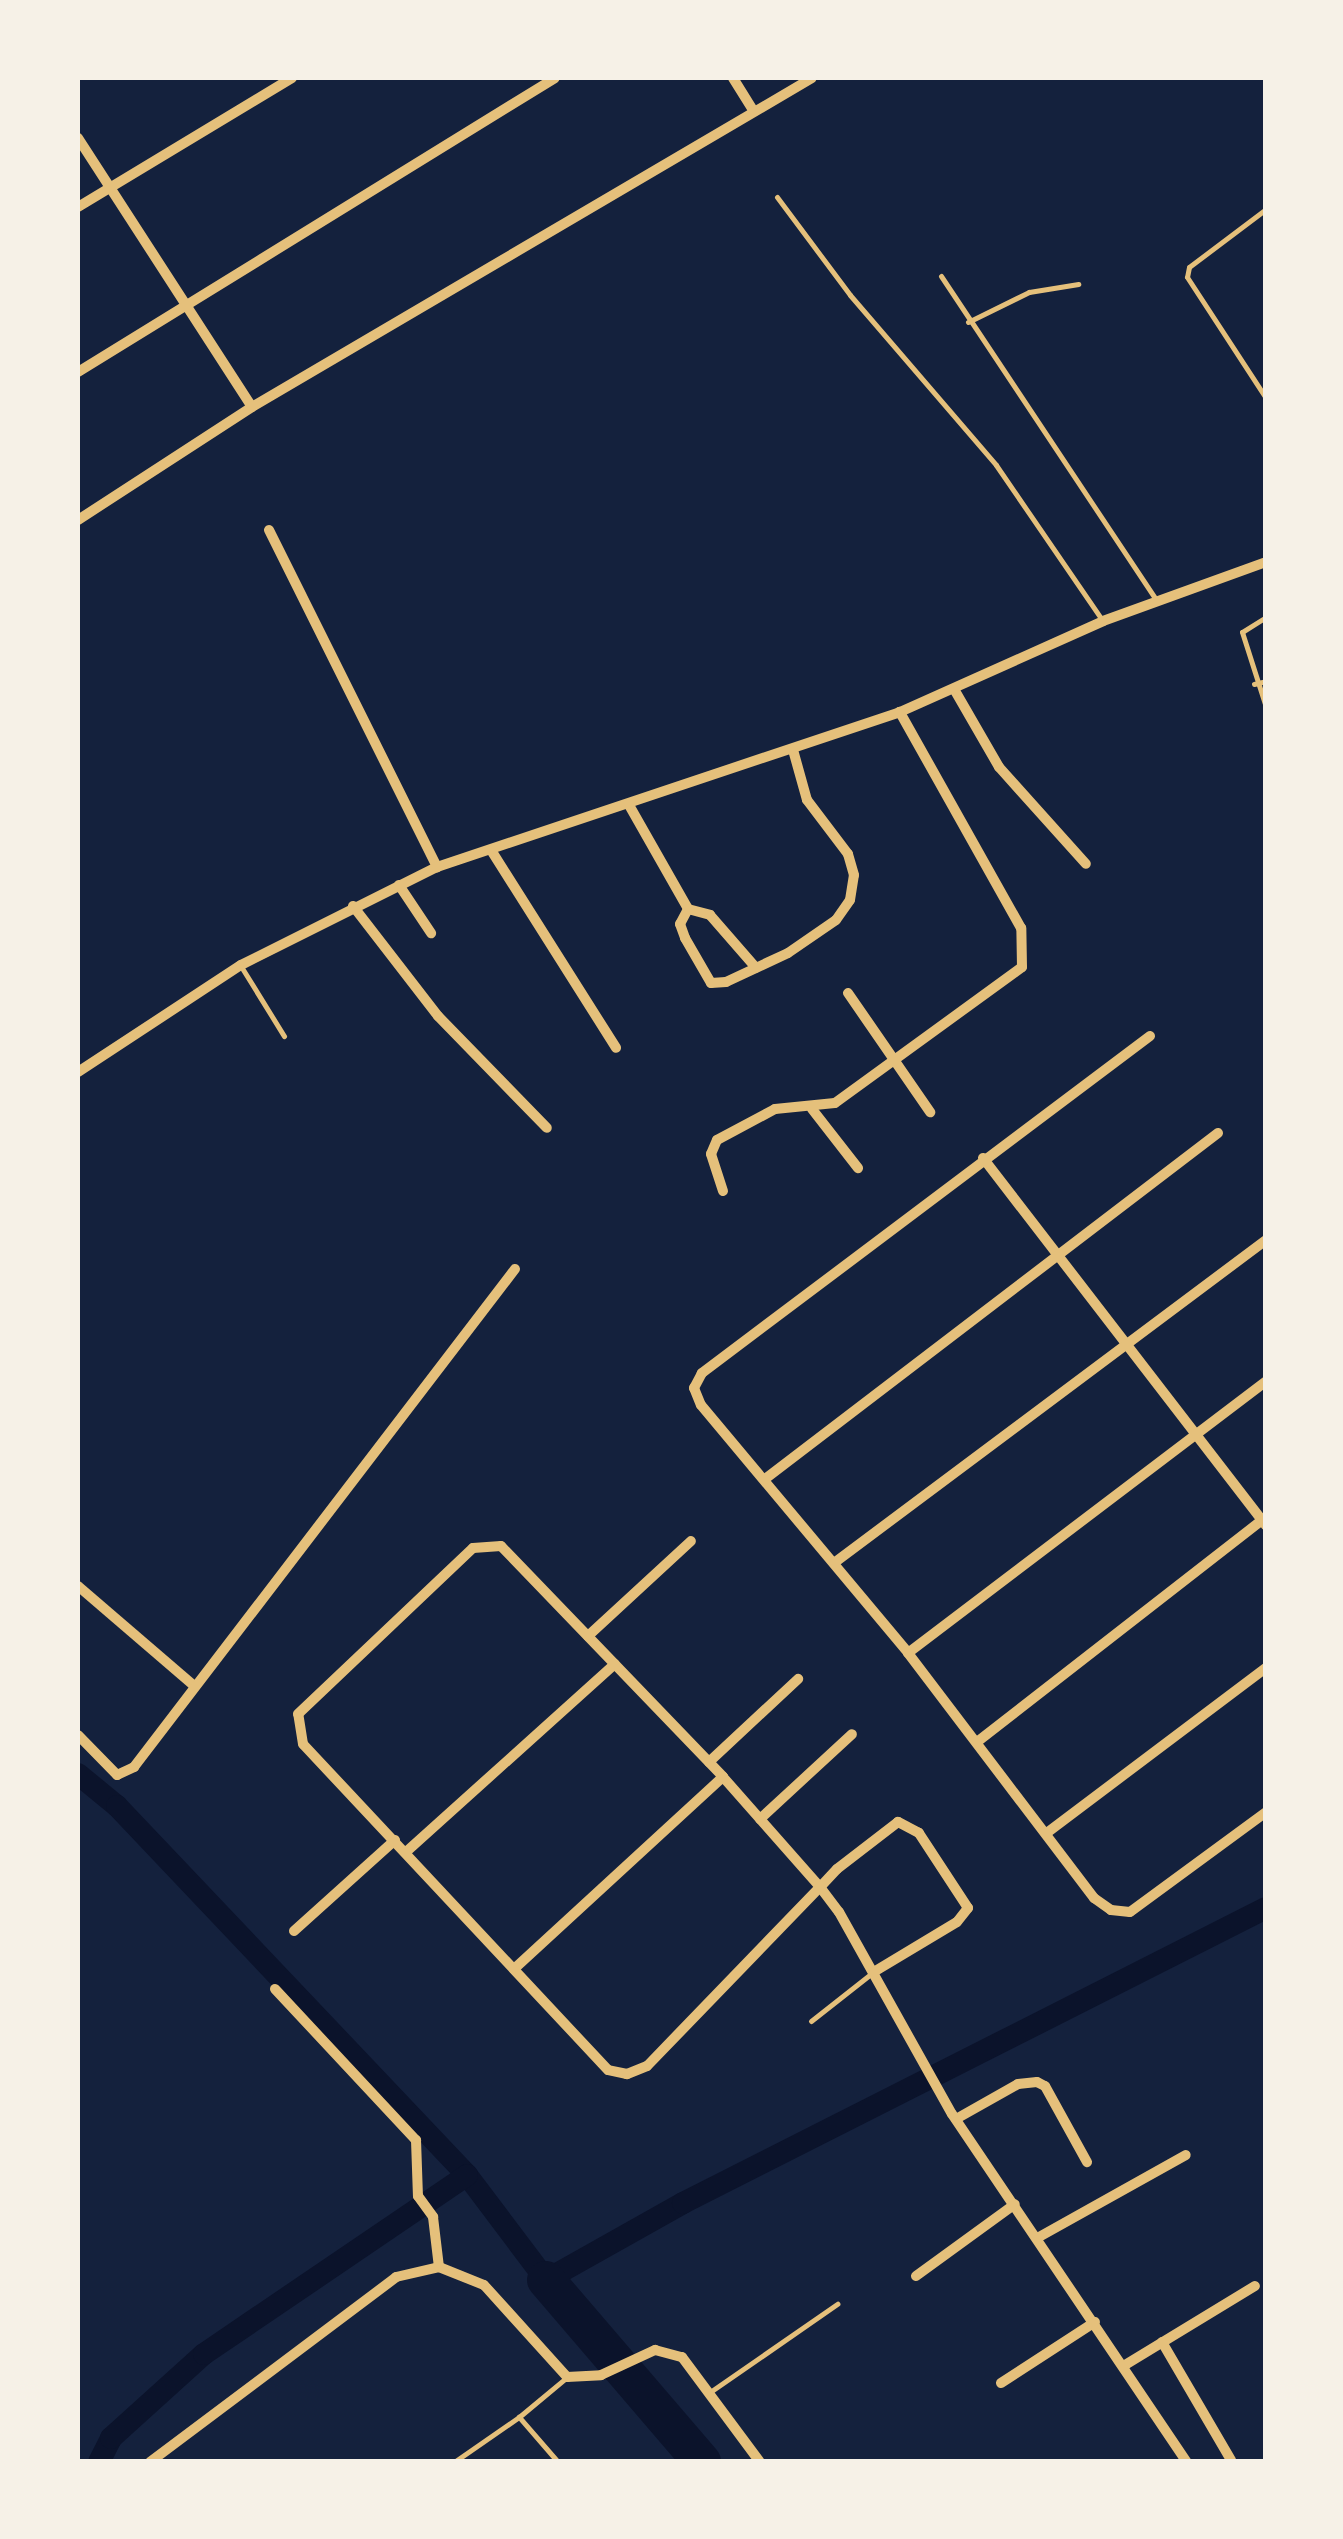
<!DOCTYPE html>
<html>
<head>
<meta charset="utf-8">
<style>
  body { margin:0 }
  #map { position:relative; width:1343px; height:2539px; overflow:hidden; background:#14213d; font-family:Spectral,serif }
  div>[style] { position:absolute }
  .canal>* { height:22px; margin:-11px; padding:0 11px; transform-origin:11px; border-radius:11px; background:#0b132b }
  .river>* { height:38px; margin:-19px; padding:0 19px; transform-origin:19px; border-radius:19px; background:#0b132b }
  .service>* { height:5px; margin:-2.5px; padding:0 2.5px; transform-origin:2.5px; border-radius:2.5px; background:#e5c07b }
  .minor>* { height:10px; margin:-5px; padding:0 5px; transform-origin:5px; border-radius:5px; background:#e5c07b }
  span { translate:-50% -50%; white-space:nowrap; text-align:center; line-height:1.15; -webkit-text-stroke:9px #f6f1e7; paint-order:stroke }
  .frame { position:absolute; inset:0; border:80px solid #f6f1e7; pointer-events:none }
</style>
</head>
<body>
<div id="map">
  <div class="canal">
    <i style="left:78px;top:1774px;width:50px;rotate:39.4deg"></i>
    <i style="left:117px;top:1806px;width:509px;rotate:46.51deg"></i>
    <i style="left:467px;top:2175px;width:131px;rotate:53deg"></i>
    <i style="left:546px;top:2280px;width:157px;rotate:-29.3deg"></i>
    <i style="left:683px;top:2203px;width:653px;rotate:-26.84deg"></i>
    <i style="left:99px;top:2462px;width:27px;rotate:-63deg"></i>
    <i style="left:111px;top:2438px;width:125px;rotate:-42.1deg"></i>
    <i style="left:204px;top:2354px;width:318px;rotate:-34.2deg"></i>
  </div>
  <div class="river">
    <i style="left:546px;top:2280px;width:240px;rotate:49.4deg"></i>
  </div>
  <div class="service">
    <i style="left:777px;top:197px;width:122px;rotate:53.3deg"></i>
    <i style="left:850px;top:295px;width:224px;rotate:49.3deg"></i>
    <i style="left:996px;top:465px;width:189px;rotate:55.6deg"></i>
    <i style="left:1266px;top:209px;width:96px;rotate:143deg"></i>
    <i style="left:1189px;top:267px;width:10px;rotate:101deg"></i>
    <i style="left:1187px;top:277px;width:145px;rotate:56.9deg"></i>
    <i style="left:941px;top:276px;width:389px;rotate:56.4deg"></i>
    <i style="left:968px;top:322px;width:68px;rotate:-26.2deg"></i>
    <i style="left:1029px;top:292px;width:50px;rotate:-9.3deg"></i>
    <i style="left:1266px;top:617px;width:28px;rotate:148deg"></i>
    <i style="left:1242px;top:632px;width:79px;rotate:72.3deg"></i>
    <i style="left:1254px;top:684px;width:12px;rotate:-14deg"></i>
    <i style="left:242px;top:968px;width:80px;rotate:58.3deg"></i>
    <i style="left:811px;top:2021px;width:78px;rotate:-38.2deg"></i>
    <i style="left:710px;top:2392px;width:155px;rotate:-34.7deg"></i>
    <i style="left:454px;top:2462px;width:79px;rotate:-34.7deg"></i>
    <i style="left:558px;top:2462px;width:60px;rotate:-130.9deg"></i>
    <i style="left:519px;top:2417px;width:62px;rotate:-39.8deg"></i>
  </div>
  <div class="minor">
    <i style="left:733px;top:78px;width:36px;rotate:58deg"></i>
    <i style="left:78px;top:138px;width:320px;rotate:57.1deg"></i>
    <i style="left:78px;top:207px;width:250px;rotate:-31.1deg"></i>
    <i style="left:78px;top:372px;width:560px;rotate:-31.65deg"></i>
    <i style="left:78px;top:520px;width:207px;rotate:-33deg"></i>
    <i style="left:252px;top:407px;width:649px;rotate:-30.43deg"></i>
    <i style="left:269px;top:530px;width:377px;rotate:63.5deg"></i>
    <i style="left:954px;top:689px;width:90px;rotate:60deg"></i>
    <i style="left:999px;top:767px;width:130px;rotate:48.1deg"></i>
    <i style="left:629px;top:805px;width:120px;rotate:60.4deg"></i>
    <i style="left:688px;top:909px;width:17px;rotate:118deg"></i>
    <i style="left:680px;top:924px;width:15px;rotate:70deg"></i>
    <i style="left:685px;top:938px;width:52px;rotate:60deg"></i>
    <i style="left:711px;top:983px;width:15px;rotate:-4deg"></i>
    <i style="left:726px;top:982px;width:68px;rotate:-25.1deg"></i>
    <i style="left:788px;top:953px;width:58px;rotate:-34.5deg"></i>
    <i style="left:836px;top:920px;width:24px;rotate:-55deg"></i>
    <i style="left:850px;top:900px;width:25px;rotate:-81deg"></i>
    <i style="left:854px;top:875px;width:22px;rotate:-106deg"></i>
    <i style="left:848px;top:854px;width:68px;rotate:-127.2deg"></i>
    <i style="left:807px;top:800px;width:52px;rotate:-105.6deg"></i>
    <i style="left:491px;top:850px;width:234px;rotate:57.7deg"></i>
    <i style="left:399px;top:885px;width:58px;rotate:56.3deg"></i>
    <i style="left:353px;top:906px;width:139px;rotate:52.3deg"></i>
    <i style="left:438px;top:1016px;width:156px;rotate:45.8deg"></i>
    <i style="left:688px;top:909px;width:23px;rotate:15deg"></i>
    <i style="left:710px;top:915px;width:70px;rotate:49deg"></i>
    <i style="left:848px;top:993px;width:145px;rotate:55.4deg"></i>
    <i style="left:1150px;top:1036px;width:561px;rotate:143.05deg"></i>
    <i style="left:702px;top:1373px;width:17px;rotate:118deg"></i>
    <i style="left:694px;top:1388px;width:18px;rotate:68deg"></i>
    <i style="left:701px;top:1405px;width:323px;rotate:50.1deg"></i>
    <i style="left:908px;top:1653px;width:308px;rotate:52.8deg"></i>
    <i style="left:1094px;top:1898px;width:21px;rotate:35deg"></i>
    <i style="left:1111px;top:1910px;width:19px;rotate:6deg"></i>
    <i style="left:1130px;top:1912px;width:169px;rotate:-36.3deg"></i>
    <i style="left:78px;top:1072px;width:195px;rotate:-33.3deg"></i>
    <i style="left:241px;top:965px;width:219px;rotate:-26.6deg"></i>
    <i style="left:437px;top:867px;width:488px;rotate:-18.5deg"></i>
    <i style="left:900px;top:712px;width:222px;rotate:-24.1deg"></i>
    <i style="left:1103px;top:621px;width:173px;rotate:-19.9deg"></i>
    <i style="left:812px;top:1109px;width:75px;rotate:52.1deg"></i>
    <i style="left:983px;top:1158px;width:464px;rotate:52.4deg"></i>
    <i style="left:723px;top:1191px;width:39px;rotate:-108deg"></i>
    <i style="left:711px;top:1154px;width:15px;rotate:-67deg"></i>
    <i style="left:717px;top:1140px;width:66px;rotate:-28.1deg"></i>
    <i style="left:775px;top:1109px;width:60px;rotate:-5.7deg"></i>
    <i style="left:835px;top:1103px;width:231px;rotate:-36deg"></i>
    <i style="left:1022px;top:967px;width:39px;rotate:-91deg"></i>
    <i style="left:1021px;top:928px;width:248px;rotate:-119.3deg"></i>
    <i style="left:765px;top:1479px;width:570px;rotate:-37.37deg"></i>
    <i style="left:834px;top:1563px;width:539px;rotate:-36.78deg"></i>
    <i style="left:78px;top:1586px;width:150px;rotate:40.7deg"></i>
    <i style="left:588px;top:1636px;width:140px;rotate:-42.7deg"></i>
    <i style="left:908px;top:1653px;width:450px;rotate:-37.2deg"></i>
    <i style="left:78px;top:1735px;width:56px;rotate:45.7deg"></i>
    <i style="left:117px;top:1775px;width:19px;rotate:-25deg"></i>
    <i style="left:134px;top:1767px;width:627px;rotate:-52.58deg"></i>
    <i style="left:977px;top:1742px;width:365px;rotate:-37.9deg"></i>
    <i style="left:709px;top:1762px;width:122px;rotate:-43deg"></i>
    <i style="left:760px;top:1819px;width:125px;rotate:-42.7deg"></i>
    <i style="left:1048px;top:1832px;width:273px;rotate:-37deg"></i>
    <i style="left:406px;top:1852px;width:281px;rotate:-42deg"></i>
    <i style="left:294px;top:1931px;width:136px;rotate:-42deg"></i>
    <i style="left:514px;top:1969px;width:284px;rotate:-42.6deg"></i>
    <i style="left:877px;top:1970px;width:93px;rotate:-31deg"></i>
    <i style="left:957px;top:1922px;width:18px;rotate:-52deg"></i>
    <i style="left:968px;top:1908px;width:90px;rotate:-123.2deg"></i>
    <i style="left:919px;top:1833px;width:24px;rotate:-152deg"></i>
    <i style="left:898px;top:1822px;width:77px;rotate:142.4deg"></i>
    <i style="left:837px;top:1869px;width:25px;rotate:133deg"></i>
    <i style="left:820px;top:1887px;width:249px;rotate:134deg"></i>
    <i style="left:647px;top:2066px;width:22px;rotate:158deg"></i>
    <i style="left:627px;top:2074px;width:19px;rotate:-168deg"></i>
    <i style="left:608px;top:2070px;width:446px;rotate:-133.1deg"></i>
    <i style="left:303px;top:1744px;width:30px;rotate:-99deg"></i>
    <i style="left:298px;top:1714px;width:241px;rotate:-43.5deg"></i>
    <i style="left:473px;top:1548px;width:28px;rotate:-4deg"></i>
    <i style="left:501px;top:1546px;width:320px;rotate:46.1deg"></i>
    <i style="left:723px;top:1777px;width:147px;rotate:48.6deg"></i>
    <i style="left:820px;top:1887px;width:31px;rotate:53deg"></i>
    <i style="left:839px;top:1912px;width:231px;rotate:60.8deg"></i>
    <i style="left:952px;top:2114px;width:420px;rotate:56deg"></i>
    <i style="left:275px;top:1989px;width:207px;rotate:47deg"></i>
    <i style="left:416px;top:2140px;width:56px;rotate:88deg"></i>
    <i style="left:418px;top:2196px;width:26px;rotate:54deg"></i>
    <i style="left:433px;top:2217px;width:50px;rotate:83.2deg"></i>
    <i style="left:956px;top:2119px;width:71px;rotate:-29.4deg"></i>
    <i style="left:1018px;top:2084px;width:19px;rotate:-6deg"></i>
    <i style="left:1037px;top:2082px;width:9px;rotate:27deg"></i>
    <i style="left:1045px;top:2086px;width:87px;rotate:61.1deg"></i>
    <i style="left:1039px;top:2237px;width:168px;rotate:-29.2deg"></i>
    <i style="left:916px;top:2276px;width:122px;rotate:-36deg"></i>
    <i style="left:1162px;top:2342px;width:137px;rotate:59.7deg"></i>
    <i style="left:1125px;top:2365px;width:152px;rotate:-31.3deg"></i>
    <i style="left:1001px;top:2383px;width:112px;rotate:-33deg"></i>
    <i style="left:150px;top:2462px;width:308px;rotate:-36.9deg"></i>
    <i style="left:396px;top:2277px;width:44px;rotate:-13.1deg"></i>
    <i style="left:439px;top:2267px;width:48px;rotate:21.8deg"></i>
    <i style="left:484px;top:2285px;width:124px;rotate:47.9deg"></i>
    <i style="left:567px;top:2377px;width:34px;rotate:-3deg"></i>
    <i style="left:601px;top:2375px;width:60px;rotate:-24.8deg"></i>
    <i style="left:655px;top:2350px;width:28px;rotate:15deg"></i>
    <i style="left:682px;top:2357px;width:131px;rotate:53.4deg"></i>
  </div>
  <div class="frame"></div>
</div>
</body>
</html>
